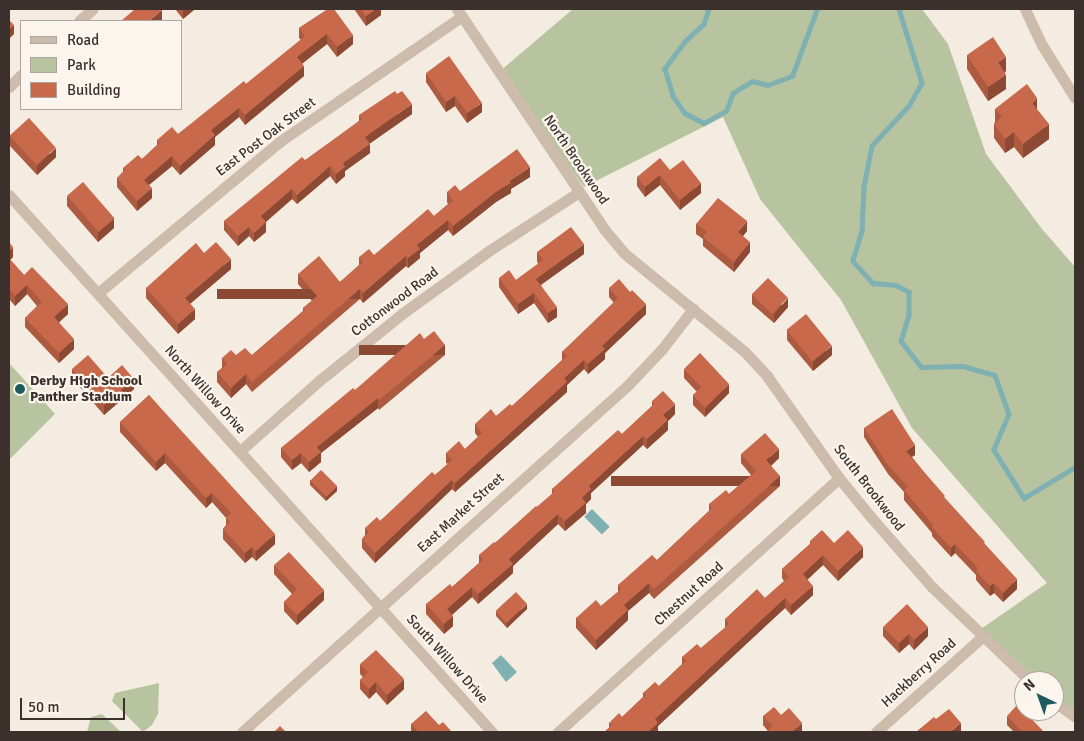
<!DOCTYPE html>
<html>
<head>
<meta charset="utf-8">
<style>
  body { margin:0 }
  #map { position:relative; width:1084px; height:741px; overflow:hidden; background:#f4ebe1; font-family:Signika,sans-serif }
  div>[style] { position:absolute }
  .green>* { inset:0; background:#b8c4a0 }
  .water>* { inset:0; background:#7fb0b2; transform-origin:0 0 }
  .stream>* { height:4.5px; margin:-2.25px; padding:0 2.25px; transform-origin:2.25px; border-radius:2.25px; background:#7fb0b2 }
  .street>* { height:11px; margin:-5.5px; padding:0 5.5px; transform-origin:5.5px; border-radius:5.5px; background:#cdbbac }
  .wall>* { inset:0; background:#ac5a40 }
  .shaded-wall>* { inset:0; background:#8c4a34; transform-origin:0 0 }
  .building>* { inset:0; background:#c8694b; transform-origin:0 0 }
  .dots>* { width:14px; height:14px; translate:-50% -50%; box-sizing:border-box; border:2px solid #fbf5ee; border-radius:50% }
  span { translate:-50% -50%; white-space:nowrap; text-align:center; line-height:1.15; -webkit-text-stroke:4.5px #fbf5ee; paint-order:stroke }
  .street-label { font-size:14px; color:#3b302b }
  .poi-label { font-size:14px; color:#3b302b; font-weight:700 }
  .left { translate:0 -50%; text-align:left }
  .frame { position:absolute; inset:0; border:10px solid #3b302b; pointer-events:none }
  .legend { position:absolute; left:20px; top:20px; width:162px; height:90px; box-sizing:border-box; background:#fbf5ee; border:1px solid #aea6a0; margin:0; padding:6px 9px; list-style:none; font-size:15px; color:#3b302b }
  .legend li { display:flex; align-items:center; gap:10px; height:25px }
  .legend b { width:25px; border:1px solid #aea6a0 }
  .north { position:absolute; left:1014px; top:671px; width:50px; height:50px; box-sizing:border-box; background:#fbf5ee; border:1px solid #aea6a0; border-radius:50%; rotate:318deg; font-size:14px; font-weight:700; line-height:20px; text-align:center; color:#3b302b }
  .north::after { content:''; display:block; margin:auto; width:18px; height:22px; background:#1f5a5e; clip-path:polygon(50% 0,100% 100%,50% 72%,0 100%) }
  .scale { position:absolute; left:20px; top:698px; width:105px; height:22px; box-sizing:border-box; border:2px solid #3b302b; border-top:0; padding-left:6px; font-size:15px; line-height:18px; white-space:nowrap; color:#3b302b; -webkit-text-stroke:4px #fbf5ee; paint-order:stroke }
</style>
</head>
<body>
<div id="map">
  <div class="green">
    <i style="clip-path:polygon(573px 9px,922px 9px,948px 44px,986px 154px,1042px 229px,1075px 267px,1075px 716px,1054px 698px,1054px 681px,1035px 681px,978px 631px,1047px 583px,912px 428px,841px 300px,760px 199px,723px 117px,584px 187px,499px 72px)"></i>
    <i style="clip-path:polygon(9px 363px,55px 414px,9px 460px)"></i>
    <i style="clip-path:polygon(159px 683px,158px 714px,152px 725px,143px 732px,112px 701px,115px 693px)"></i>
    <i style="clip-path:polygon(102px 714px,121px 732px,87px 732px,91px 717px)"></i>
  </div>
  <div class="water">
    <i style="left:592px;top:509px;width:25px;height:11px;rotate:45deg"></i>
    <i style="clip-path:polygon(501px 655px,517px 672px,506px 682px,492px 663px)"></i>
  </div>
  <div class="stream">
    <i style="left:709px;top:9px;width:16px;rotate:108deg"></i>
    <i style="left:704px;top:24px;width:26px;rotate:137deg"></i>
    <i style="left:685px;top:42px;width:34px;rotate:127deg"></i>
    <i style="left:665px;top:69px;width:28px;rotate:73deg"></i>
    <i style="left:673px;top:96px;width:21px;rotate:55deg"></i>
    <i style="left:685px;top:113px;width:21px;rotate:28deg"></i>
    <i style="left:704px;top:123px;width:25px;rotate:-29deg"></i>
    <i style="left:726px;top:111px;width:19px;rotate:-69deg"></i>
    <i style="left:733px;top:93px;width:22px;rotate:-32deg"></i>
    <i style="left:752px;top:81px;width:16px;rotate:14deg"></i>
    <i style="left:768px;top:85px;width:26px;rotate:-21deg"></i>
    <i style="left:792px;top:76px;width:72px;rotate:-69.5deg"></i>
    <i style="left:899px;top:9px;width:77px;rotate:72.7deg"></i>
    <i style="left:922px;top:83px;width:26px;rotate:119deg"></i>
    <i style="left:909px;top:106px;width:54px;rotate:132.8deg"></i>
    <i style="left:872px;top:146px;width:41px;rotate:101.3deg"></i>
    <i style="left:864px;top:186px;width:45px;rotate:92.5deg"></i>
    <i style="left:862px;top:231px;width:31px;rotate:107deg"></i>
    <i style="left:853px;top:261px;width:30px;rotate:48deg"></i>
    <i style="left:873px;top:283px;width:23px;rotate:5deg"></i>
    <i style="left:896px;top:285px;width:15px;rotate:28deg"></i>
    <i style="left:909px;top:292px;width:23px;rotate:90deg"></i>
    <i style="left:909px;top:315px;width:27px;rotate:107deg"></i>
    <i style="left:901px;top:341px;width:33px;rotate:52deg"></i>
    <i style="left:921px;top:367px;width:42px;rotate:-1.4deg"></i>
    <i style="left:963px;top:366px;width:33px;rotate:16deg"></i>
    <i style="left:995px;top:375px;width:41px;rotate:70.3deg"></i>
    <i style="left:1009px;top:414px;width:39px;rotate:113deg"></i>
    <i style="left:994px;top:450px;width:57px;rotate:58deg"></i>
    <i style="left:1024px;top:498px;width:60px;rotate:-31.3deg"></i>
  </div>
  <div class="street">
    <i style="left:457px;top:9px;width:265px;rotate:56.2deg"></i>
    <i style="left:604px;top:229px;width:31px;rotate:50deg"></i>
    <i style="left:624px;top:253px;width:156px;rotate:39.3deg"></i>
    <i style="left:745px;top:352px;width:33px;rotate:47deg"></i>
    <i style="left:767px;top:376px;width:125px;rotate:54.8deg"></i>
    <i style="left:839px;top:478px;width:49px;rotate:50.8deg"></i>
    <i style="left:870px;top:516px;width:94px;rotate:48.9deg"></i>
    <i style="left:932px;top:587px;width:136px;rotate:43.8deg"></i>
    <i style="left:1025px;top:9px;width:40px;rotate:65deg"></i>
    <i style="left:1042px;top:45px;width:62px;rotate:58.1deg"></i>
    <i style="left:79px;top:21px;width:18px;rotate:-41deg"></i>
    <i style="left:9px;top:87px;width:17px;rotate:-45deg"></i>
    <i style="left:9px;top:195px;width:722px;rotate:48.03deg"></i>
    <i style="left:98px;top:293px;width:236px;rotate:-39.8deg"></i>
    <i style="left:279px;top:142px;width:222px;rotate:-34.5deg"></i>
    <i style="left:240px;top:451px;width:107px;rotate:-41.6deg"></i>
    <i style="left:320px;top:380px;width:107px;rotate:-38.9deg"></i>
    <i style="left:403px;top:313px;width:107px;rotate:-35.9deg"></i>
    <i style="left:490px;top:250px;width:106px;rotate:-33.1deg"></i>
    <i style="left:1054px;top:701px;width:26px;rotate:37deg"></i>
    <i style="left:242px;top:732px;width:518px;rotate:-41.95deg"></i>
    <i style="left:627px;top:386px;width:51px;rotate:-46.6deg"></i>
    <i style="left:662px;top:349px;width:51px;rotate:-52.2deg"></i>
    <i style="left:558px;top:732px;width:379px;rotate:-42.1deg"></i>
    <i style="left:876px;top:732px;width:144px;rotate:-41.9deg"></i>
  </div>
  <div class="wall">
    <i style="clip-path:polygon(175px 9px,195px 9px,183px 19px)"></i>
    <i style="clip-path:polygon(328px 9px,353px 44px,337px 57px,327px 44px,302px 64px,304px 76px,245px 125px,239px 117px,215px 137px,215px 145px,180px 175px,172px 166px,149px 185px,152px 198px,137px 211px,117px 187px,117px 178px,123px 172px,123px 168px,142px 159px,157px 145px,157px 140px,178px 134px,246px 84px,301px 40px,299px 38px,299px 28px)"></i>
    <i style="clip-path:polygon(354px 9px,382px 9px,381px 9px,381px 15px,366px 26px)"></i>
    <i style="clip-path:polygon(967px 55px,1006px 71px,1005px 72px,1006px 89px,988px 101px,967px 69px)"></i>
    <i style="clip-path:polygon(426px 73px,482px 112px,467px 123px,455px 106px,446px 112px,426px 82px)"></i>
    <i style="clip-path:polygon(995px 109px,1037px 110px,1049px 139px,1023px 158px,1014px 147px,1005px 153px,994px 138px,994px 124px,995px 122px)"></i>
    <i style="clip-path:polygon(412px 114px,369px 143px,370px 153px,345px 171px,345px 176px,336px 184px,330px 176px,297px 204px,292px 199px,266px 222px,266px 232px,254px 242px,249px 236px,238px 246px,224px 230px,224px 221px,359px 121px,359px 115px)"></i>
    <i style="clip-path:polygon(10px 136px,56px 157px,37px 175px,10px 146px)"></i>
    <i style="clip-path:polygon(670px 170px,701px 193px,680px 210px,660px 185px,645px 197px,637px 186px,637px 177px)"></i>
    <i style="clip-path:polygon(530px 177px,511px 189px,511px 193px,496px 202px,453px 236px,448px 230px,420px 253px,420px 258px,408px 268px,406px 266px,363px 303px,360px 299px,252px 392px,246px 384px,231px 398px,217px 382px,217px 372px,222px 368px,222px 358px,236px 355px,252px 355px,303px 311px,303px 308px,312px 301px,298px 284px,298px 274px,340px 282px,359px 265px,359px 257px,374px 255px,434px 216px,448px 204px,447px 202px,447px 192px,460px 191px)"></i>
    <i style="clip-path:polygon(67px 196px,114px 228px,98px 242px,67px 206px)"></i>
    <i style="clip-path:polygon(696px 224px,747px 231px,743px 236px,750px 252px,734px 272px,703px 246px,703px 239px,696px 234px)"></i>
    <i style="clip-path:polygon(9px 242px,13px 257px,10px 260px,24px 275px,68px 314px,59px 322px,74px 349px,59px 363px,25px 327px,25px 318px,37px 306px,27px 294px,15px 306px,9px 299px)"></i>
    <i style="clip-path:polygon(537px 252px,584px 254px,541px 285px,557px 317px,548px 323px,534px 303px,518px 314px,499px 287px,499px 278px,516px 280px,538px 264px,537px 261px)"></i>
    <i style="clip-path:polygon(204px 253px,231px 269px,190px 304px,195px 319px,178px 334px,146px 298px,146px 288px)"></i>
    <i style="clip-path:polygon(609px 288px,646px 314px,605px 353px,605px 359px,588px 374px,584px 369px,567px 385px,567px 392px,455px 492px,452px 489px,375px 563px,362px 548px,362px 539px,365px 535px,365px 528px,380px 521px,448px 464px,446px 463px,446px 453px,465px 449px,478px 437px,475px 433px,475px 424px,496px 416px,512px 406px,562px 360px,562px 352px,614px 303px,609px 297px)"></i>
    <i style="clip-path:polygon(752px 294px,788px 307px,774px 323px,752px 304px)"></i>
    <i style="clip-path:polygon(787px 330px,832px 355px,813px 371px,787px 340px)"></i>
    <i style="clip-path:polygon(424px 339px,445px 355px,379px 410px,378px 408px,321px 453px,321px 462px,309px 472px,301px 463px,292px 470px,281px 457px,281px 448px,355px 390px)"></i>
    <i style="clip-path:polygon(72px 369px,134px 389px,104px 415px,72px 378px)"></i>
    <i style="clip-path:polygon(684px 369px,729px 393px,705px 417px,693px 405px,693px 395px,697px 392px,684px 378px)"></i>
    <i style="clip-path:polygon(149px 395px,275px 544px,256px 561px,252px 557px,245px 563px,223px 539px,223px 529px,226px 525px,226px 518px,212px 502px,206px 508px,165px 463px,156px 471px,120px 432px,120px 422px)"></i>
    <i style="clip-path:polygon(652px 401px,675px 414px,668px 421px,668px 430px,647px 449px,643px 445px,591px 493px,591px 499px,586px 504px,586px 513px,565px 531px,558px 524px,513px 566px,513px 573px,478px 604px,472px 597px,452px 615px,453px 626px,444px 634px,426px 614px,426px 604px,452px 587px,479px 563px,479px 555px,495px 543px,552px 494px,552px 489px,622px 434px,652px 406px)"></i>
    <i style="clip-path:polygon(864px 428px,915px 455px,912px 457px,945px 499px,985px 545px,1017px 589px,1003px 602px,994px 593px,990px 596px,976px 580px,976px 575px,955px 553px,951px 557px,932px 536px,932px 533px,904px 500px,904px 492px,888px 474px,864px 437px)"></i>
    <i style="clip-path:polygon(741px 454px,779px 458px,771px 466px,780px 486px,654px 599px,649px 593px,628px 611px,628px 620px,596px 650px,576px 628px,576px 618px,601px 606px,618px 592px,618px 585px,657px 560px,709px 511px,709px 504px,729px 494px,751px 475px,741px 463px)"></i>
    <i style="clip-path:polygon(310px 480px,337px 491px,326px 501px,310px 485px)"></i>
    <i style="clip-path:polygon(810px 541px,834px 543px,863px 557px,838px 581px,823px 565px,807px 579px,813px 595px,791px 615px,785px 608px,658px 726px,658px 732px,609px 728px,609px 723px,622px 717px,643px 697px,643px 693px,659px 686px,682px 664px,682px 657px,701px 648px,725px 628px,725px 619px,765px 598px,784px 581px,782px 578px,782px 569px,810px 544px)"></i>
    <i style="clip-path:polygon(274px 565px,324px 600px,297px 625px,284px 611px,284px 602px,292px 594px,274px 574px)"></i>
    <i style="clip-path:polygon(527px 609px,507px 628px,496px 616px,496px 611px)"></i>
    <i style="clip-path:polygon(883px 627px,928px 636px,914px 650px,909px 644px,899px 653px,883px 636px)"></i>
    <i style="clip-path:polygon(360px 664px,404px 689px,387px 705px,376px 692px,369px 699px,360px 689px,360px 680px,363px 677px,360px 674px)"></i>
    <i style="clip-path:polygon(781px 715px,802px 732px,768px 731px,763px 725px,763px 716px)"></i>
    <i style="clip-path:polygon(1007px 716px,1044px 732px,1014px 732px,1007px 725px)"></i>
    <i style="clip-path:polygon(411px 724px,439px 725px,452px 732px,411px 732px)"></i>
  </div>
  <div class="shaded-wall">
    <i style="clip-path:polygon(183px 9px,195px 9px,183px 19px)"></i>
    <i style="clip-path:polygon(376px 9px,382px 9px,381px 9px,381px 15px,366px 26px,366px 16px)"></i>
    <i style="clip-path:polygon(162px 10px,162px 20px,160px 21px,150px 21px,150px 20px)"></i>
    <i style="clip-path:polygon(14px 25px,14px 34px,9px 39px,9px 29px)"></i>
    <i style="clip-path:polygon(327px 34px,327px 44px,297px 67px,297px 57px)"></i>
    <i style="clip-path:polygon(353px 35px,353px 44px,337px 57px,337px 47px)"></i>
    <i style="clip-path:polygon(1006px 57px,1006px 71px,998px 77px,998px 62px)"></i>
    <i style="clip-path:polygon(304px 66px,304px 76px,245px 125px,245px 115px)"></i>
    <i style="clip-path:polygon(1006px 75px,1006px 89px,988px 101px,988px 87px)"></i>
    <i style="clip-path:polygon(455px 96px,455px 106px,446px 112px,446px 102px)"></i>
    <i style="clip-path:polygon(1037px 98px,1037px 113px,1032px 103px)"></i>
    <i style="clip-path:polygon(482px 103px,482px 112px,467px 123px,467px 113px)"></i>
    <i style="clip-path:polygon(412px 104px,412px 114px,365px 147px,365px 137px)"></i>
    <i style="clip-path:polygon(239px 108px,239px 117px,215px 137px,215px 145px,180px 175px,180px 166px,211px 130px)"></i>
    <i style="clip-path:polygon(1049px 124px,1049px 139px,1023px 158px,1023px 144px)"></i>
    <i style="clip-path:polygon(1014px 132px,1014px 147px,1005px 153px,1005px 139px)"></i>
    <i style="clip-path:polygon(370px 144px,370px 153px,345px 171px,345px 176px,336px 184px,336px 174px,343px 163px)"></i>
    <i style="clip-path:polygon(56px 148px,56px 157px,37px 175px,37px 166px)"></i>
    <i style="clip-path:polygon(172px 156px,172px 166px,144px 189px,144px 180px)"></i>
    <i style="clip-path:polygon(330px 166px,330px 176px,297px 204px,297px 195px)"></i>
    <i style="clip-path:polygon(530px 167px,530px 177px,511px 189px,511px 193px,496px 202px,453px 236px,453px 226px,509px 181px)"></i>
    <i style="clip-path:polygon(660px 175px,660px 185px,645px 197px,645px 187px)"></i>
    <i style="clip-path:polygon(701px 183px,701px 193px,680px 210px,680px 200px)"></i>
    <i style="clip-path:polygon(152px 188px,152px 198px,137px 211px,137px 201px)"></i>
    <i style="clip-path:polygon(292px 189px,292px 199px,261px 226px,261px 216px)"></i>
    <i style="clip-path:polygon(114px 218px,114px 228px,98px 242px,98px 232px)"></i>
    <i style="clip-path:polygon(448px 220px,448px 230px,420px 253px,420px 258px,408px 268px,408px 258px,417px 245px)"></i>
    <i style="clip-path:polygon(747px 221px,747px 231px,738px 242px,738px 232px)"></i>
    <i style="clip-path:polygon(266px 222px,266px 232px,254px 242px,254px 233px)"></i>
    <i style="clip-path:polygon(249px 227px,249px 236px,238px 246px,238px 236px)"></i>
    <i style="clip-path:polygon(750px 242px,750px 252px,734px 272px,734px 262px)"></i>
    <i style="clip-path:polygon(584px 244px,584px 254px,536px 288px,536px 279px)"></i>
    <i style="clip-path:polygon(13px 247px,13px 257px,9px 261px,9px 251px)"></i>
    <i style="clip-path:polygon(406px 256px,406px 266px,363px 303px,363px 293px)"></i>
    <i style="clip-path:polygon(231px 259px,231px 269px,185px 308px,185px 298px)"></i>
    <i style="clip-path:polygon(27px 285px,27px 294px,15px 306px,15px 296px)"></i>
    <i style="left:360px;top:289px;width:10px;height:143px;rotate:90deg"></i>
    <i style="clip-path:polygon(534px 293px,534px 303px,518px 314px,518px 304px)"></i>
    <i style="clip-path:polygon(788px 298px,788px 307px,774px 323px,774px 314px)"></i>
    <i style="clip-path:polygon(68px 304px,68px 314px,54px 327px,54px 317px)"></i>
    <i style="clip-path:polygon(646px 304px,646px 314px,605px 353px,605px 359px,588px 374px,588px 364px,602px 346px)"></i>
    <i style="clip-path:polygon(557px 307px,557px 317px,548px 323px,548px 313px)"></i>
    <i style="clip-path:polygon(195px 309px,195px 319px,178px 334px,178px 324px)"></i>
    <i style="clip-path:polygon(74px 339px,74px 349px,59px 363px,59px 353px)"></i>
    <i style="left:445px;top:345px;width:10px;height:86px;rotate:90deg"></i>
    <i style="clip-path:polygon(832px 346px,832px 355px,813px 371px,813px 361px)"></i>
    <i style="clip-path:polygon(584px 360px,584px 369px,567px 385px,567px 392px,455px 492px,455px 483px)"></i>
    <i style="clip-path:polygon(246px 374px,246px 384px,231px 398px,231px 388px)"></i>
    <i style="clip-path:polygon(134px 379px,134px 389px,104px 415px,104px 405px)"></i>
    <i style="clip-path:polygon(729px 384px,729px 393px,705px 417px,705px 408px)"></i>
    <i style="clip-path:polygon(378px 398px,378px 408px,321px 453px,321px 462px,309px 472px,309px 462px,317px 447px)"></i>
    <i style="clip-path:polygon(675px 404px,675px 414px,668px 421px,668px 430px,647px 449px,647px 439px,663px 415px)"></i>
    <i style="clip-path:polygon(643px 436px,643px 445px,591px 493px,591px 499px,586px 504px,586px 513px,565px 531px,565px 521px,582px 498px,589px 486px)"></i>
    <i style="clip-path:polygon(915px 445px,915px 455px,906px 460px,906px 451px)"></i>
    <i style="clip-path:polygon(779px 449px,779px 458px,766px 470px,766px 460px)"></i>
    <i style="clip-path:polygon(165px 453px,165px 463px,156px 471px,156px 462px)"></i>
    <i style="clip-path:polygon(301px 453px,301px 463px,292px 470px,292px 460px)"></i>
    <i style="left:780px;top:476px;width:10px;height:169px;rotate:90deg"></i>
    <i style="clip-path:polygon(452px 480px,452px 489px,375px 563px,375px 553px)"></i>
    <i style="clip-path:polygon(337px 486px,337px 491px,326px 501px,326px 496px)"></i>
    <i style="clip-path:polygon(212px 493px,212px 502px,206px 508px,206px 498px)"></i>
    <i style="clip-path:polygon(558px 514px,558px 524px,513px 566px,513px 573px,478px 604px,478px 594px,509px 559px)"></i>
    <i style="clip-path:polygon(275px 534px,275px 544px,256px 561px,256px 551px)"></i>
    <i style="clip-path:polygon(955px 544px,955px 553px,951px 557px,951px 548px)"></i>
    <i style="clip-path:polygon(252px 547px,252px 557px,245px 563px,245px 553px)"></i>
    <i style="clip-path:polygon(863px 547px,863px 557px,838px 581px,838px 571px)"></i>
    <i style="clip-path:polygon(823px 555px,823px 565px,803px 584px,803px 574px)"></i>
    <i style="clip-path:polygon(1017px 579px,1017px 589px,1003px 602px,1003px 593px)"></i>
    <i style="clip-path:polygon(649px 583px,649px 593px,628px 611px,628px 620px,596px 650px,596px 640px,624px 605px)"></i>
    <i style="clip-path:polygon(994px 583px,994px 593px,990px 596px,990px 586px)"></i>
    <i style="clip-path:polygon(813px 586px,813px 595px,791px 615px,791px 605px)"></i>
    <i style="clip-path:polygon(472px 587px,472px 597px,447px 619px,447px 609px)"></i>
    <i style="clip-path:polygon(324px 590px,324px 600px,297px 625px,297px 615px)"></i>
    <i style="clip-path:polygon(785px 598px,785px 608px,658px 726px,658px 732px,648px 732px,655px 719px)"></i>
    <i style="clip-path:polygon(527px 604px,527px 609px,507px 628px,507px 623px)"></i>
    <i style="clip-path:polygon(453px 616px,453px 626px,444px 634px,444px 624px)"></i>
    <i style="clip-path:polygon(928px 627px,928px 636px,914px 650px,914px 640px)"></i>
    <i style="clip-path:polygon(909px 634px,909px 644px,899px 653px,899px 643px)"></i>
    <i style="clip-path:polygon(404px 679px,404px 689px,387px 705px,387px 695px)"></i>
    <i style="clip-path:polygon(376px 682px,376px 692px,369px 699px,369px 689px)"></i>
    <i style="clip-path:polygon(802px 723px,802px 732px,792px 732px)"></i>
    <i style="clip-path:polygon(961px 723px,961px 732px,950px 732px)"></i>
  </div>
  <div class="building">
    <i style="clip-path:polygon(135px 9px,160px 9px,162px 10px,150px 20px,151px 21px,121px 21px)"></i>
    <i style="clip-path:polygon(328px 9px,334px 9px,353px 35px,337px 47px,327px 34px,297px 57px,304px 66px,245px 115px,239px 108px,211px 130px,215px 135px,180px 166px,172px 156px,144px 180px,152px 188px,137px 201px,117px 178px,125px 170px,123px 168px,138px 155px,142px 159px,160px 143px,157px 140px,172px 127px,178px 134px,244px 81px,246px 84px,305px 36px,299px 28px)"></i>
    <i style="clip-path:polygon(361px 9px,376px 9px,366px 16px)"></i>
    <i style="clip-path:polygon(9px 20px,14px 25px,9px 29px)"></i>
    <i style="clip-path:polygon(993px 37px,1006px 57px,998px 62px,1006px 75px,988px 87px,967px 55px)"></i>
    <i style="clip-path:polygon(449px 56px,482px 103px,467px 113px,455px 96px,446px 102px,426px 73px)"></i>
    <i style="clip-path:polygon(1027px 84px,1037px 98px,1032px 103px,1049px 124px,1023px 144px,1014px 132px,1005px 139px,994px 124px,1002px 117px,995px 109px)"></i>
    <i style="clip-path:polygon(395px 91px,397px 94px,402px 91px,412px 104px,365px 137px,370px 144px,343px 163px,345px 167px,336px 174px,330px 166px,297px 195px,292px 189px,261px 216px,266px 222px,254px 233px,249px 227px,238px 236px,224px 221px,302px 157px,305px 160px,362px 119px,359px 115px)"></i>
    <i style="left:29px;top:118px;width:40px;height:26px;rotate:48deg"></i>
    <i style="clip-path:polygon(517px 149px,530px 167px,509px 181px,511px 183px,496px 192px,453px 226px,448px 220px,417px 245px,420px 249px,408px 258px,406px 256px,363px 293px,360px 289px,252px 382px,246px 374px,231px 388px,217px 372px,227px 364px,222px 358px,231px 350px,236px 355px,245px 348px,252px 355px,305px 310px,303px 308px,317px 296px,298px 274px,319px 256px,340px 282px,363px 262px,359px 257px,369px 249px,374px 255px,428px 209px,434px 216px,453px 201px,447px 192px,455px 185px,460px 191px)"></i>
    <i style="clip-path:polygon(660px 158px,670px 170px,683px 160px,701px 183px,680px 200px,660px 175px,645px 187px,637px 177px)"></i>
    <i style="left:83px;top:182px;width:48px;height:21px;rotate:49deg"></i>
    <i style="clip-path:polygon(718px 198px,747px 221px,738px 232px,750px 242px,734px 262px,703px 237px,707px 232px,696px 224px)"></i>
    <i style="clip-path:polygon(571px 227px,584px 244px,536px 279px,557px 307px,548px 313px,534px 293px,518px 304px,499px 278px,509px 270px,516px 280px,543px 260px,537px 252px)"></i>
    <i style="clip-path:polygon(9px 242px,13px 247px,9px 251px)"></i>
    <i style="clip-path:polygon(216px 242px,231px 259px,185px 298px,195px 309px,178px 324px,146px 288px,196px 243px,204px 253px)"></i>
    <i style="clip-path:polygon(9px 258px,24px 275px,32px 267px,68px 304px,54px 317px,74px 339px,59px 353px,25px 318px,42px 302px,27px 285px,15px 296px,9px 289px)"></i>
    <i style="left:768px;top:278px;width:28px;height:23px;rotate:45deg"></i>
    <i style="clip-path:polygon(619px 279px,630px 292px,632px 290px,646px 304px,602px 346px,605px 349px,588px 364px,584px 360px,564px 378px,567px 382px,455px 483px,452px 480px,375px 553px,362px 539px,369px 532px,365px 528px,377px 517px,380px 521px,432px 472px,435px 475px,452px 460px,446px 453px,459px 441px,465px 449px,482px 433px,475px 424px,491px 409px,496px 416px,510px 404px,512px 406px,567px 356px,562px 352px,618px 298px,609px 288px)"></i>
    <i style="left:806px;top:314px;width:41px;height:25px;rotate:51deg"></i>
    <i style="clip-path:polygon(434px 331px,445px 345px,379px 400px,378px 398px,317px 447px,321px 452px,309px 462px,301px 453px,292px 460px,281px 448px,353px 388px,355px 390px,420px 333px,424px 339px)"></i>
    <i style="clip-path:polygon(700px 353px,729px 384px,705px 408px,693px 395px,701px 387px,684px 369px)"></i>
    <i style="clip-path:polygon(88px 355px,108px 378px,122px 365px,134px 379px,104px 405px,72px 369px)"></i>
    <i style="clip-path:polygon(663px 391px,675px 404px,663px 415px,668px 420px,647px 439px,643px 436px,589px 486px,591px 489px,582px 498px,586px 503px,565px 521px,558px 514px,509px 559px,513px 564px,478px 594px,472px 587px,447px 609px,453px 616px,444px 624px,426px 604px,450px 584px,452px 587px,483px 560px,479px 555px,494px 542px,495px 543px,536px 506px,537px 507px,554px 492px,552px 489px,618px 430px,622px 434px,654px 404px,652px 401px)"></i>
    <i style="clip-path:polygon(149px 395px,275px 534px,256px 551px,252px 547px,245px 553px,223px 529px,230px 522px,226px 518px,231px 513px,212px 493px,206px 498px,165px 453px,156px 462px,120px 422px)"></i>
    <i style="clip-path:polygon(892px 409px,915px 445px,906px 451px,945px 496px,944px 497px,985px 542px,984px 543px,1017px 579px,1003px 593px,994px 583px,990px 586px,976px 571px,978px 568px,955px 544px,951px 548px,932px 527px,933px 525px,904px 490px,908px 487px,888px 465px,864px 428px)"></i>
    <i style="clip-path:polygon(765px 433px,779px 449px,766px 460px,780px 476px,654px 589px,649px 583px,624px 605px,628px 610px,596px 640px,576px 618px,596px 600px,601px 606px,621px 589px,618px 585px,652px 555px,657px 560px,712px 508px,709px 504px,726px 490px,729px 494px,756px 471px,741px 454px)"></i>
    <i style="left:321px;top:470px;width:23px;height:15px;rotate:45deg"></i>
    <i style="clip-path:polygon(822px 530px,834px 543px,848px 530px,863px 547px,838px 571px,823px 555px,803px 574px,813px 586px,791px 605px,785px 598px,655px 719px,658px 723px,648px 732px,604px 732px,612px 725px,609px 723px,619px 713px,622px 717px,646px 695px,643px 693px,655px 682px,659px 686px,686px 661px,682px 657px,697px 644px,701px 648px,729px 624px,725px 619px,757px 589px,765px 598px,789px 577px,782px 569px,811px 543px,810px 541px)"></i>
    <i style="clip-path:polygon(289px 552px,324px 590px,297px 615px,284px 602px,297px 589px,274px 565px)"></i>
    <i style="left:516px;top:592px;width:16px;height:28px;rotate:47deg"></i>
    <i style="clip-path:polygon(907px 604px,928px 627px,914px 640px,909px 634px,899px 643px,883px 627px)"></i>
    <i style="clip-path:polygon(376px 650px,404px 679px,387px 695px,376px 682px,369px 689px,360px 680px,368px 672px,360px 664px)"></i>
    <i style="clip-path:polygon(1018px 704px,1024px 711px,1044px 732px,1022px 732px,1007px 716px)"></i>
    <i style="clip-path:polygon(774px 707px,781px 715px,789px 708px,802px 723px,792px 732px,766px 732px,773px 726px,763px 716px)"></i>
    <i style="clip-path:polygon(949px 709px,961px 723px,950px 732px,916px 732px,934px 717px,936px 719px)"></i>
    <i style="clip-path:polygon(426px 711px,439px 725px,443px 722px,452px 732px,419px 732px,411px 724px)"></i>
    <i style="clip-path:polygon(280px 726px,286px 732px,274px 732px)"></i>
  </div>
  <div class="dots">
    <i style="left:20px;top:389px;background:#1f5a5e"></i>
  </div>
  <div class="street-label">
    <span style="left:266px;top:137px;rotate:-37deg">East Post Oak Street</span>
    <span style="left:576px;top:160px;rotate:56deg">North Brookwood</span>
    <span style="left:395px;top:302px;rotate:-37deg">Cottonwood Road</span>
    <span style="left:205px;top:390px;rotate:48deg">North Willow Drive</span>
    <span style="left:869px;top:488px;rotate:52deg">South Brookwood</span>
    <span style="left:461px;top:513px;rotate:-42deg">East Market Street</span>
    <span style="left:689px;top:594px;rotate:-42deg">Chestnut Road</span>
    <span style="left:447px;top:659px;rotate:48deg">South Willow Drive</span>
    <span style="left:919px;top:673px;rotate:-42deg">Hackberry Road</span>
  </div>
  <div class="poi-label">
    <span class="left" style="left:30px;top:389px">Derby High School<br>Panther Stadium</span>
  </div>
  <div class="frame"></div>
  <ul class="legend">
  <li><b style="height:6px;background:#cdbbac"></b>Road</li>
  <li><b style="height:14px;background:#b8c4a0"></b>Park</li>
  <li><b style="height:14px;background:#c8694b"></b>Building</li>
  </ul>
  <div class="north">N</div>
  <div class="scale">50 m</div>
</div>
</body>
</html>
